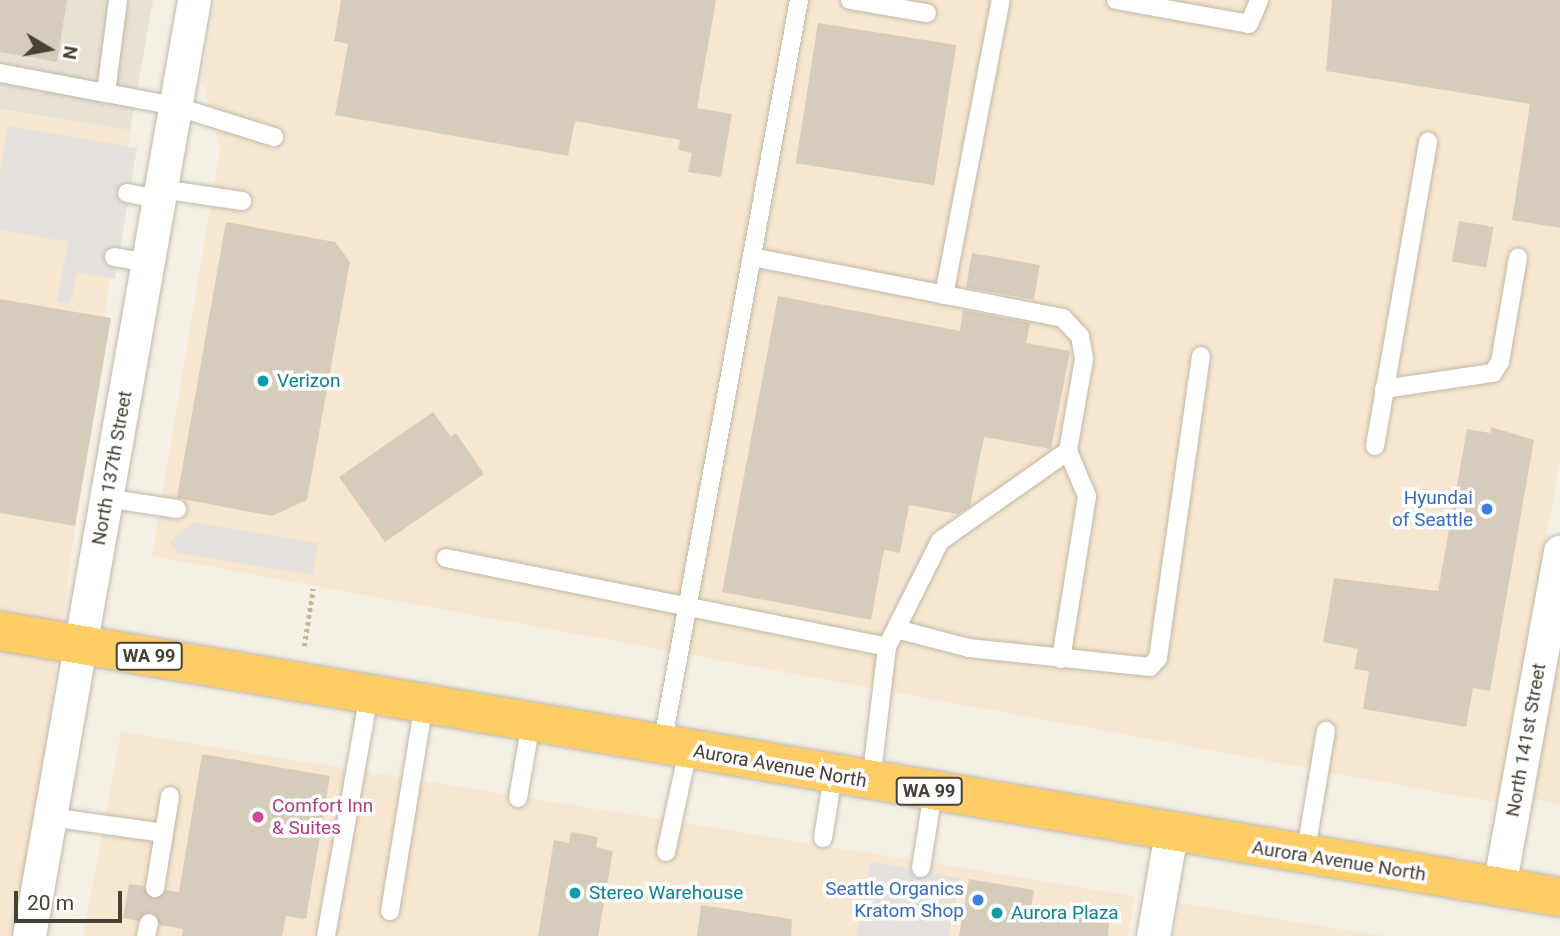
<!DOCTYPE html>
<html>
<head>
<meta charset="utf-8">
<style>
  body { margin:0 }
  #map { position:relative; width:1560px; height:936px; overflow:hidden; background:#f4f0e6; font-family:Roboto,sans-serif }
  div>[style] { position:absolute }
  .residential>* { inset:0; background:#e8e2d4 }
  .commercial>* { inset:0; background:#f7e7d0 }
  .parking>* { inset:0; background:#e5e2de }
  .building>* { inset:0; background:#d6ccbb; transform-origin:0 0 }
  .path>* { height:4.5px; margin-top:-2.25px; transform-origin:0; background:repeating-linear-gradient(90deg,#c3b498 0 3.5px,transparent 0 7px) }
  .roads { filter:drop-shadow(0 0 2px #c0b8a8) drop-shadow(0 0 2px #c0b8a8) }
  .lane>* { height:18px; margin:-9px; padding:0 9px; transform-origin:9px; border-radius:9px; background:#fff }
  .street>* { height:33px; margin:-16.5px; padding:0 16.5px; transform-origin:16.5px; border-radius:16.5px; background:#fff }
  .highway>* { height:38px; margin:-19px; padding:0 19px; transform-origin:19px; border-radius:19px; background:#ffcd66 }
  .dots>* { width:19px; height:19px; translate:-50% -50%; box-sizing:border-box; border:4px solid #fff; border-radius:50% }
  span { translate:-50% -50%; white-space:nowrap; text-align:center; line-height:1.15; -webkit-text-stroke:7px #fff; paint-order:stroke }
  .shield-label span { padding:2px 5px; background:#fff; border:2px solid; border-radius:5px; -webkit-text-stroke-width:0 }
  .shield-label { font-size:18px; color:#474035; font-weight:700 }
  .culture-label { font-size:19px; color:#0d838f }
  .left { translate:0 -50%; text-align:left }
  .street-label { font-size:19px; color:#474035 }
  .shop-label { font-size:19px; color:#366cbe }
  .right { translate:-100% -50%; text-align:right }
  .hotel-label { font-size:19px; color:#b23c85 }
  .north { position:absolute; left:14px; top:14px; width:70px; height:70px; -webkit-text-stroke:5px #fff; paint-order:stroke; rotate:100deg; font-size:19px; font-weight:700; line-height:28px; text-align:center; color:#474035 }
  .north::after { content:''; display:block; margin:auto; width:24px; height:32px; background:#474035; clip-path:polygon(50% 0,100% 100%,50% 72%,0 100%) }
  .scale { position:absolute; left:14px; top:891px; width:108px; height:32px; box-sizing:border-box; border:4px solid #474035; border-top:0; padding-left:9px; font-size:21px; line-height:24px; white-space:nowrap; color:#474035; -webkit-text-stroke:5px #fff; paint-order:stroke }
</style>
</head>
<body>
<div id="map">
  <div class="residential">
    <i style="clip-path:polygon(0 0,153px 0,130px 130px,0 109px)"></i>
  </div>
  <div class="commercial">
    <i style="clip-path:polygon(216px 0,1560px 0,1560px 461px,1498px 803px,152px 556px,220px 150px,202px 82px)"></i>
    <i style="clip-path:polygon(0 109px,130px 130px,19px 936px,0 936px)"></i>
    <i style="clip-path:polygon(1560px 629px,1560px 804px,1529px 798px)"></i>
    <i style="clip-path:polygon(121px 732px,1135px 896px,1128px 936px,83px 936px)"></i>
    <i style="clip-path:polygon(1180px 903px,1384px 936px,1174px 936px)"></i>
  </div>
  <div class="parking">
    <i style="clip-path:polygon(8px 126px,137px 148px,115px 279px,77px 273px,70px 304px,57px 302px,68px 242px,0 230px,0 173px)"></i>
    <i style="clip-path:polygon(195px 522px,318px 543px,313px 575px,177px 553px,169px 541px)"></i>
    <i style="clip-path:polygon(871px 861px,960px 878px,949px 936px,856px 936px)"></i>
  </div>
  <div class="building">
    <i style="clip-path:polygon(0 0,67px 0,57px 62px,0 52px)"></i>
    <i style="clip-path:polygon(341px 0,716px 0,697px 108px,732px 114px,721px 177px,688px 172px,692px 153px,678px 150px,680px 140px,575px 121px,568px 156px,335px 115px,348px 44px,334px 41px)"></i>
    <i style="clip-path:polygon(1332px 0,1560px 0,1560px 228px,1512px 220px,1530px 104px,1326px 71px)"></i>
    <i style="left:818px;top:23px;width:140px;height:142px;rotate:9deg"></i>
    <i style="left:1459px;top:221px;width:35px;height:41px;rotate:10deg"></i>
    <i style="clip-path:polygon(226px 222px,335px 242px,350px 262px,307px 500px,272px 516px,177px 498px)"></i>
    <i style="left:972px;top:253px;width:69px;height:35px;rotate:10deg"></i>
    <i style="clip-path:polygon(778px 296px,960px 331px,963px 310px,1030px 323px,1026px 343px,1070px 351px,1051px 449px,984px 437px,970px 506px,958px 514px,909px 505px,900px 553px,884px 550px,871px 620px,722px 592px)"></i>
    <i style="clip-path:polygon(0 299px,111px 318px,75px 526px,0 513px)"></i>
    <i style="clip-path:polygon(433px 412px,451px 437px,456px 433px,484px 474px,385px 542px,339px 477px)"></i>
    <i style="clip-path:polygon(1491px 427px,1534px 440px,1490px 691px,1473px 688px,1466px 727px,1363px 709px,1369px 671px,1354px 669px,1358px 649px,1323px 642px,1334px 578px,1438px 591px,1467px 429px,1490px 433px)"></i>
    <i style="clip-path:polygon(202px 754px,330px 776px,306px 919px,286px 916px,282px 936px,182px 936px,183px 929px,160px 925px,152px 912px,138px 921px,123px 918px,129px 884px,144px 886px,154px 899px,166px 890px,179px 892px)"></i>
    <i style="clip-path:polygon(571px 832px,598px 837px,596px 847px,613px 851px,598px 936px,538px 936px,554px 840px,569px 843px)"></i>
    <i style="clip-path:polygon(969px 879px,1034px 890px,1031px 907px,1109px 921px,1108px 936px,959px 936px)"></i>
    <i style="clip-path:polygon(701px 905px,792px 919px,791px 936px,697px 936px)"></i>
  </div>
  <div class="path">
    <i style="left:304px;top:646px;width:58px;rotate:-81deg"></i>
  </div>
  <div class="roads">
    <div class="lane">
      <i style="left:118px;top:0;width:94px;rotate:97.4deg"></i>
      <i style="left:106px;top:93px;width:70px;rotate:10.7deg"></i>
      <i style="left:175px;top:106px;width:104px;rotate:17.4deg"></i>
      <i style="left:850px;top:0;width:78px;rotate:9.6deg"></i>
      <i style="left:1116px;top:0;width:135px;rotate:10.2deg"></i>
      <i style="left:1249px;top:24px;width:26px;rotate:-67deg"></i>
      <i style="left:0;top:73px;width:108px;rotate:10.7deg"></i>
      <i style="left:161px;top:189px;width:82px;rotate:8.4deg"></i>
      <i style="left:127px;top:193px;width:33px;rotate:11deg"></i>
      <i style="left:114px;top:257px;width:35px;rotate:10deg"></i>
      <i style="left:752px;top:257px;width:317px;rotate:11.1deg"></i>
      <i style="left:1063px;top:318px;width:25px;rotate:47deg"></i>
      <i style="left:1080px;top:336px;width:23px;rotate:80deg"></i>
      <i style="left:1084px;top:359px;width:93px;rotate:99.9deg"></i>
      <i style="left:1068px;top:451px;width:156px;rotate:144.9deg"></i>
      <i style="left:940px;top:541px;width:119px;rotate:116.6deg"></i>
      <i style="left:944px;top:295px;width:300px;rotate:-79.1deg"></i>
      <i style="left:1384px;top:389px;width:110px;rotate:-8.4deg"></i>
      <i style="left:1493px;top:373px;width:13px;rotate:-58deg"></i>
      <i style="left:1500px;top:362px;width:106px;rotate:-80.2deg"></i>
      <i style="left:1375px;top:446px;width:309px;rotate:-80.1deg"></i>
      <i style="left:106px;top:498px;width:72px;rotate:8.8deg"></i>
      <i style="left:446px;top:558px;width:450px;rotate:11.4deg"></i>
      <i style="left:887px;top:647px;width:135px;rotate:96.8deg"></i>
      <i style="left:896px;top:629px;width:75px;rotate:14.6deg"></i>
      <i style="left:969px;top:648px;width:182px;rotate:6deg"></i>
      <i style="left:1150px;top:667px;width:12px;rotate:-48deg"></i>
      <i style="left:1158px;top:658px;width:305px;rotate:-81.9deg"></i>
      <i style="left:1061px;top:659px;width:165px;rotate:-80.9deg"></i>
      <i style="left:1087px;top:496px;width:49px;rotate:-112.9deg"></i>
      <i style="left:662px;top:745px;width:757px;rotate:-79.58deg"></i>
      <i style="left:518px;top:798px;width:76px;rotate:-80.2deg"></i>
      <i style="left:50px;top:817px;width:115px;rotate:8deg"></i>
      <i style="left:823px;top:838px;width:64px;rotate:-81deg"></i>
      <i style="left:666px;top:852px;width:104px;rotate:-77.8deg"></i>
      <i style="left:1305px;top:856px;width:127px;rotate:-80.5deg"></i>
      <i style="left:921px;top:868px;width:77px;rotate:-81deg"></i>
      <i style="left:155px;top:888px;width:93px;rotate:-80.7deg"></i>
      <i style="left:390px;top:911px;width:210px;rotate:-80.7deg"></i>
      <i style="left:146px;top:936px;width:13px;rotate:-77deg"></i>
      <i style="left:326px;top:936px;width:246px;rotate:-79.9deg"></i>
    </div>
    <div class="street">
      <i style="left:1499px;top:887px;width:341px;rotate:-79.7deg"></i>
      <i style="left:29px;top:936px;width:950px;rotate:-80deg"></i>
      <i style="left:1153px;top:936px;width:105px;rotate:-80.1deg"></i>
    </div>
    <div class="highway">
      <i style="left:0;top:631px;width:1583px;rotate:9.68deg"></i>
    </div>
  </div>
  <div class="dots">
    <i style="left:263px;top:381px;background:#0f9aa8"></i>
    <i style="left:1487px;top:509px;background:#3f7fe0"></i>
    <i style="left:258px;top:817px;background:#d1479c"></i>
    <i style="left:575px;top:893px;background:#0f9aa8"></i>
    <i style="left:978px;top:900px;background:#3f7fe0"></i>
    <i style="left:997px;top:913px;background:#0f9aa8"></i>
  </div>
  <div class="shield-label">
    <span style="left:149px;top:656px">WA 99</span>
    <span style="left:929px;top:791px">WA 99</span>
  </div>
  <div class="culture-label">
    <span class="left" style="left:277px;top:381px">Verizon</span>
    <span class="left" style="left:589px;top:893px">Stereo Warehouse</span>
    <span class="left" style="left:1011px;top:913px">Aurora Plaza</span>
  </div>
  <div class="street-label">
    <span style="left:112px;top:468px;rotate:-80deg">North 137th Street</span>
    <span style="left:1526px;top:740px;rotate:-80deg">North 141st Street</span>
    <span style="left:780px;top:766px;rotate:10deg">Aurora Avenue North</span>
    <span style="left:1339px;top:861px;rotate:9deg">Aurora Avenue North</span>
  </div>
  <div class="shop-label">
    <span class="right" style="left:1473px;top:509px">Hyundai<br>of Seattle</span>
    <span class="right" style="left:964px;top:900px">Seattle Organics<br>Kratom Shop</span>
  </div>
  <div class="hotel-label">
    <span class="left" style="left:272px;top:817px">Comfort Inn<br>&amp; Suites</span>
  </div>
  <div class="north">N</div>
  <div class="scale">20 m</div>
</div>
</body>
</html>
